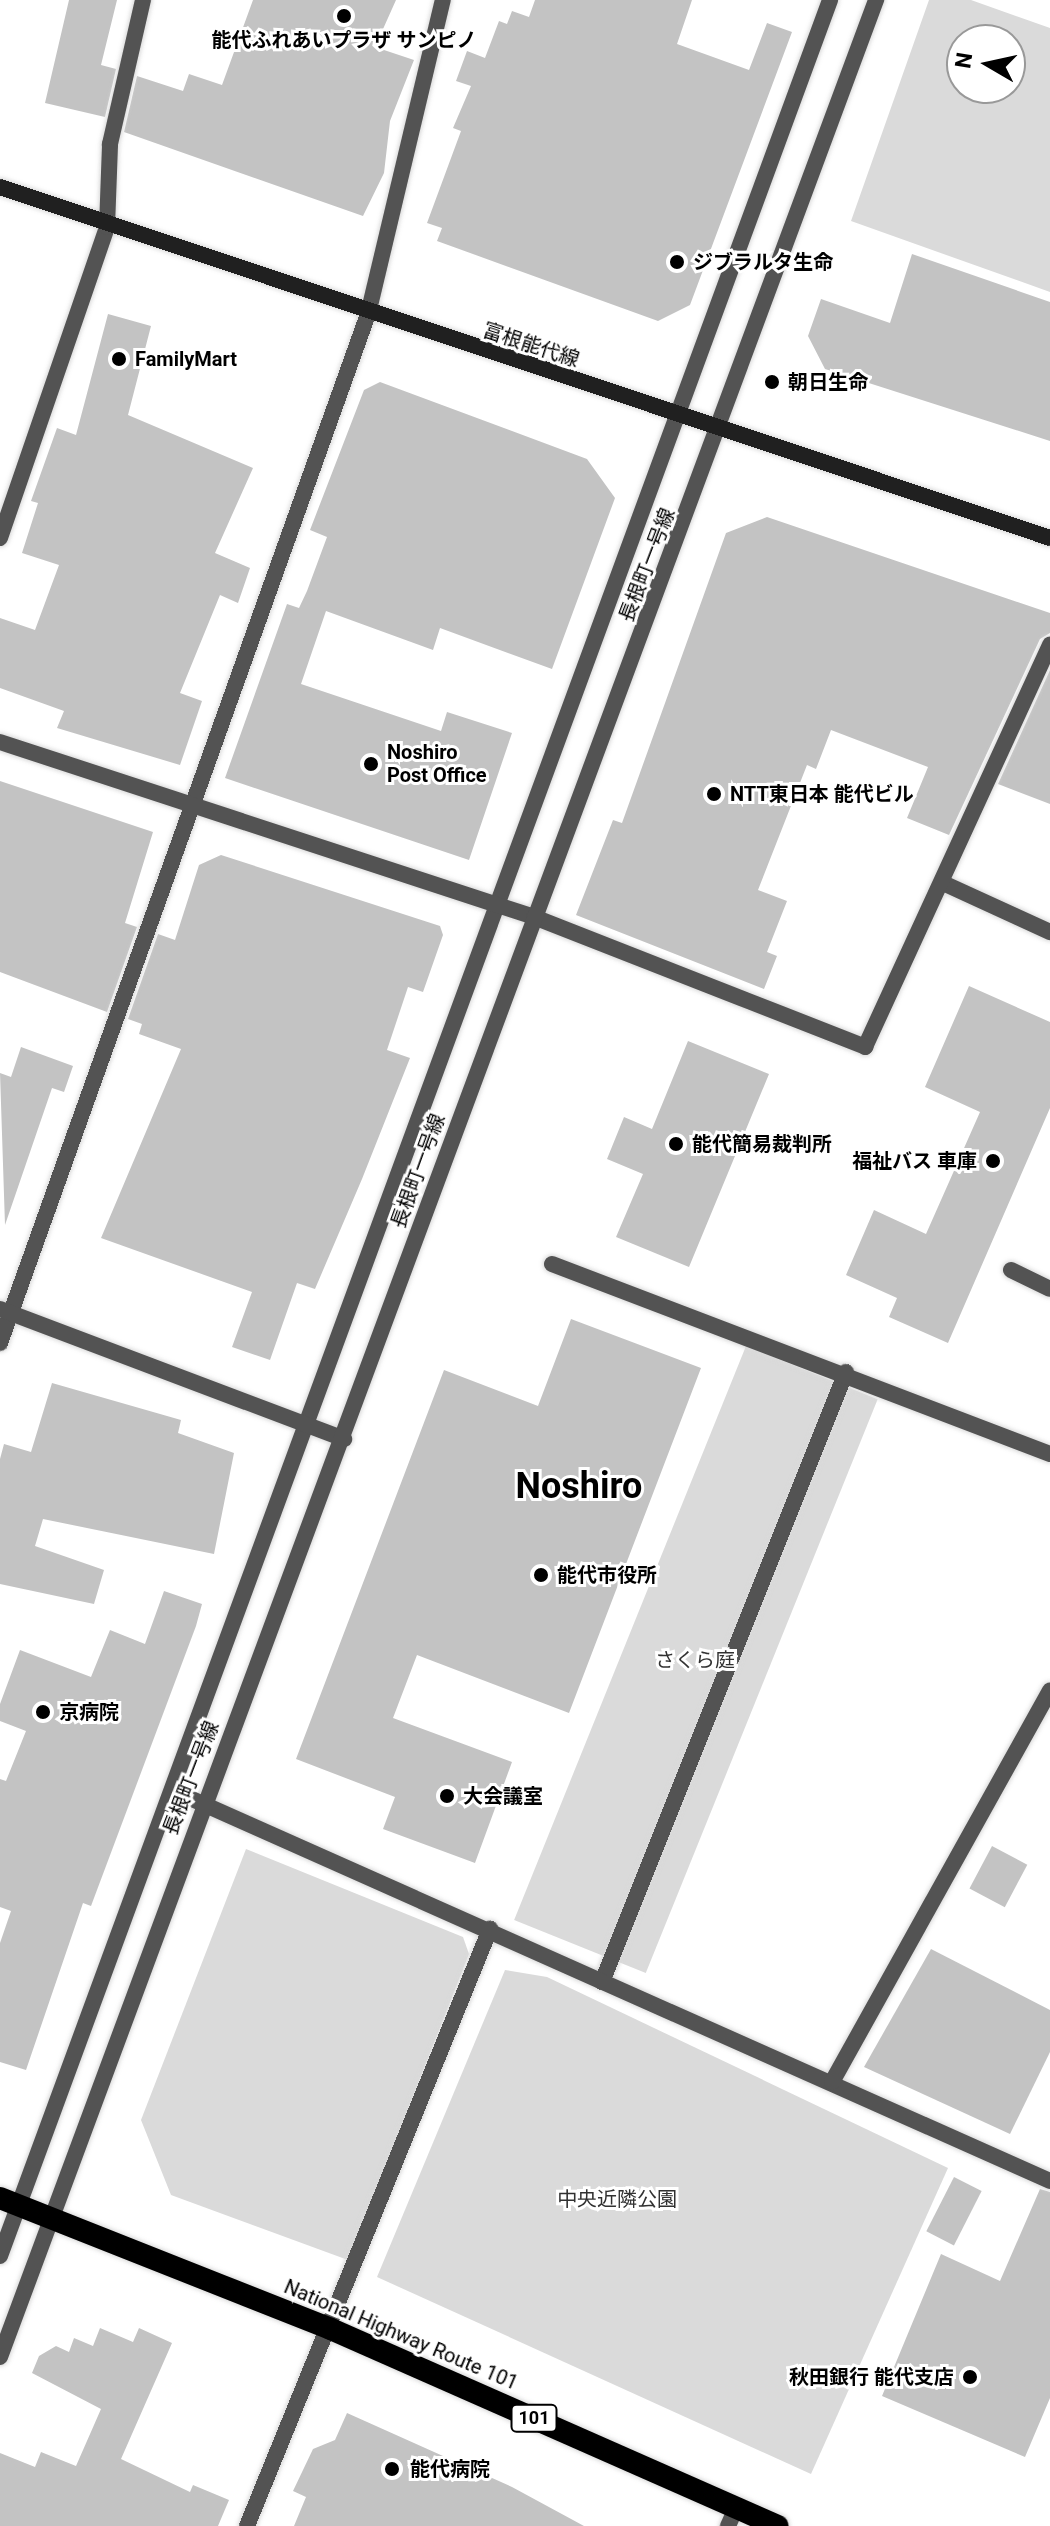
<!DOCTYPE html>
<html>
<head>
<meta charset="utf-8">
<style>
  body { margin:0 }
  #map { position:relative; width:1050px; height:2526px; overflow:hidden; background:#fff; font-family:Roboto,"Noto Sans JP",sans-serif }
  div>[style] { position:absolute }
  .green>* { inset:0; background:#dadada; transform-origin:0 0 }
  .building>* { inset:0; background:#c3c3c3; transform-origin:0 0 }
  .roads { filter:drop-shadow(0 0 2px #dbdbdb) drop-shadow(0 0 2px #dbdbdb) }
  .pedestrian>* { height:16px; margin:-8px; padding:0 8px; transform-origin:8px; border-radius:8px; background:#535353 }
  .minor>* { height:16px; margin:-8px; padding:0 8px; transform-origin:8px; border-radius:8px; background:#535353 }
  .tertiary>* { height:16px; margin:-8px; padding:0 8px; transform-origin:8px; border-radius:8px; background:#535353 }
  .secondary>* { height:16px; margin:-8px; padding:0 8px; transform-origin:8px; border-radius:8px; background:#202020 }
  .trunk>* { height:22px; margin:-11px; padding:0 11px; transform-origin:11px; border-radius:11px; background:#000 }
  .dots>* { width:22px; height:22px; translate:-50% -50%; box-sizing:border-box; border:4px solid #fff; border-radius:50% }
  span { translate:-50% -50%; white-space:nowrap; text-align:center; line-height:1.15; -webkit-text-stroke:6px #fff; paint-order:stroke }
  .shield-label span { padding:2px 6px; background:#fff; border:2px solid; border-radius:6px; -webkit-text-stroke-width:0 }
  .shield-label { font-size:18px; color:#000; font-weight:700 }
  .poi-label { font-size:20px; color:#000; font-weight:700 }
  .left { translate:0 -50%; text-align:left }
  .right { translate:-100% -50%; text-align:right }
  .street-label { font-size:20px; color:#000 }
  .park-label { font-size:20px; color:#313131 }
  .town-label { font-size:36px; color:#000; font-weight:700 }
  .north { position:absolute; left:946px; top:24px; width:80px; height:80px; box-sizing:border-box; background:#fff; border:2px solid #999; border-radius:50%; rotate:279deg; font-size:22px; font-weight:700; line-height:32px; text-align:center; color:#000 }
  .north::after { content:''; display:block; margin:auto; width:28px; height:36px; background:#000; clip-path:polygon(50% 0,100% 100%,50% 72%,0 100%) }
</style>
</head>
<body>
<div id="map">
  <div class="green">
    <i style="clip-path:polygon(evenodd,929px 0,971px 0,1050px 28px,1050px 292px,851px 221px,929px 0,962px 40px,1010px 40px,1010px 88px,962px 88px,962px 40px)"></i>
    <i style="left:746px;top:1346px;width:142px;height:619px;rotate:22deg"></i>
    <i style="clip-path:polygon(246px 1849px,463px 1937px,469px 1954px,348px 2260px,171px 2195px,141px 2120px)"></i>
    <i style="clip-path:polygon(505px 1970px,547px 1977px,948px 2168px,811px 2474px,377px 2277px)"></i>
  </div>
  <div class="building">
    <i style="clip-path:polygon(69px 0,117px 0,101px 65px,116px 69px,105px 117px,45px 103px)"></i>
    <i style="clip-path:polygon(253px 0,396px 0,375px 47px,414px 60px,390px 121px,384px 173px,363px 216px,124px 132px,137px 76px,183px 91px,189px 74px,222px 85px)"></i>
    <i style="clip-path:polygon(535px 0,692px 0,677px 44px,749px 70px,767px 23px,792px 32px,690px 305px,658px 321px,437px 241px,442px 228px,427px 223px,461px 131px,453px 128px,471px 86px,456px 81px,467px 51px,485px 58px,499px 21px,507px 24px,512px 11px,529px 17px)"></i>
    <i style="clip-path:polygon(912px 254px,1050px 302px,1050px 441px,825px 369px,808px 336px,821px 299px,890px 323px)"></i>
    <i style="clip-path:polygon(108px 314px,151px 326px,128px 415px,253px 468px,215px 553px,250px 568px,238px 603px,220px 595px,180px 693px,202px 701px,180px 765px,57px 728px,64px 711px,0 688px,0 618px,35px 630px,59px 565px,22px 553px,38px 503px,31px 501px,57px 428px,76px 435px)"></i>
    <i style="clip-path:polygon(380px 382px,587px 459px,615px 498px,552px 669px,440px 628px,433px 650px,326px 611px,301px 684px,441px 731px,447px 712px,512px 733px,469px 860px,225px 778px,287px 604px,299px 608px,307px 591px,327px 537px,310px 530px,364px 390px)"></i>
    <i style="clip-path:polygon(767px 517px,1050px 613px,1050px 633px,1040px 639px,949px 835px,907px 818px,928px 767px,831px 730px,816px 769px,807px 765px,758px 890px,787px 901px,767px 952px,777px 956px,764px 989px,576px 915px,613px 820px,622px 823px,726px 533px)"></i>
    <i style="clip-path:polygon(1050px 670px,1050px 804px,998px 784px)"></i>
    <i style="clip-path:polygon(0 781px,153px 832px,125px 923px,137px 927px,107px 1012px,0 972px)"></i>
    <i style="clip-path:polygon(221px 855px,440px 926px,443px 935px,423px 992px,408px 987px,387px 1050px,410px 1058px,362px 1179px,315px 1289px,297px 1283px,270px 1360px,232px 1347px,252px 1292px,101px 1238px,181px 1049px,139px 1034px,142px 1024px,128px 1019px,158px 934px,175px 940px,199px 865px)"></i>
    <i style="clip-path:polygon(969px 986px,1050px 1022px,1050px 1108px,948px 1343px,889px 1317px,897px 1298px,846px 1275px,874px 1210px,926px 1234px,980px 1112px,925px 1087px)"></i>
    <i style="clip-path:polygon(688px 1041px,769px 1074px,689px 1267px,616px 1237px,643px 1174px,607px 1159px,624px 1117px,652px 1129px)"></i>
    <i style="clip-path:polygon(21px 1047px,73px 1066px,64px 1092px,52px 1088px,5px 1225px,0 1073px,11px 1077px)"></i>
    <i style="clip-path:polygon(571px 1319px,701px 1368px,569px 1713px,417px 1655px,393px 1718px,512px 1762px,475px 1863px,383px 1829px,395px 1797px,296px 1759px,444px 1370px,538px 1406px)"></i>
    <i style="clip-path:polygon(52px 1383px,181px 1420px,178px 1433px,234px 1453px,214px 1554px,43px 1519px,35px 1546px,104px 1570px,94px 1604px,0 1584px,0 1459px,4px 1444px,31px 1452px)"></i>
    <i style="clip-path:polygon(164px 1591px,202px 1604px,196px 1626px,91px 1906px,83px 1903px,26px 2070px,0 2062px,0 1943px,11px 1911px,0 1907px,0 1779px,6px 1781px,26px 1731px,0 1721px,0 1704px,20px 1650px,91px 1677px,110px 1630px,145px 1644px)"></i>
    <i style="left:992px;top:1846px;width:40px;height:48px;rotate:28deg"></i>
    <i style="clip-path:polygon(931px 1949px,1050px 2010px,1050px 2052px,1010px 2134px,864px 2067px)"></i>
    <i style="left:954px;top:2177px;width:31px;height:61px;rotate:27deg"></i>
    <i style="clip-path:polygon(1040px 2189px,1050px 2192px,1050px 2398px,1025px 2457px,882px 2396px,941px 2254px,1000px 2281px)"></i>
    <i style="clip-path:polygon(100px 2328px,133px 2342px,139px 2328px,172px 2343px,121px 2459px,190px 2492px,193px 2485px,229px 2500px,218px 2526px,0 2526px,0 2453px,35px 2467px,41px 2452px,76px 2466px,101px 2409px,32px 2373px,39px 2356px,56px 2346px,69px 2352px,74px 2338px,93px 2346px)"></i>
    <i style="clip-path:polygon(347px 2413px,512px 2487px,584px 2526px,294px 2526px,306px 2497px,293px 2491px,313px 2449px,335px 2440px)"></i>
  </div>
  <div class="roads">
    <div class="pedestrian">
      <i style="left:602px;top:1982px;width:657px;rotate:-68.2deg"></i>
    </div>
    <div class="minor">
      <i style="left:0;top:538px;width:329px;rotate:-71deg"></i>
      <i style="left:107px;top:227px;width:83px;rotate:-87.9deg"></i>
      <i style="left:110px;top:144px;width:148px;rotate:-77.1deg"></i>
      <i style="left:943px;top:883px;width:118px;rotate:24.6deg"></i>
      <i style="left:865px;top:1047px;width:443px;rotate:-65.3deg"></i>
      <i style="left:552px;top:1264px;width:533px;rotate:20.88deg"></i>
      <i style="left:1011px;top:1270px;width:43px;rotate:26deg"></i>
      <i style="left:0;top:1343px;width:1093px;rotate:-70.32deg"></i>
      <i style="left:368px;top:314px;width:323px;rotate:-76.6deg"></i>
      <i style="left:174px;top:1791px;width:959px;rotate:24deg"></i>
      <i style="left:832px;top:2082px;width:448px;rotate:-60.9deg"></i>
      <i style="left:0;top:2256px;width:2404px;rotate:-69.8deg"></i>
      <i style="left:247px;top:2526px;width:645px;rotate:-67.85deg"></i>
      <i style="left:728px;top:2526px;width:20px;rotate:-66deg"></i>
    </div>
    <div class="tertiary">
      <i style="left:0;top:742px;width:562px;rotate:18.14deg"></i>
      <i style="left:534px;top:917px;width:356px;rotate:21.4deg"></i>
      <i style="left:0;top:1309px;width:368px;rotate:20.7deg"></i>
      <i style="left:0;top:2357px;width:2515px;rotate:-69.61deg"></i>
    </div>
    <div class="secondary">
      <i style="left:0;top:187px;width:1107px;rotate:18.48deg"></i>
    </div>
    <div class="trunk">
      <i style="left:0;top:2198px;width:356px;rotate:21.6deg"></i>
      <i style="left:331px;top:2329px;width:488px;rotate:23.8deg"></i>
    </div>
  </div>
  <div class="dots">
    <i style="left:344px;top:16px;background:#000"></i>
    <i style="left:677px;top:262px;background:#000"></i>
    <i style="left:119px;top:359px;background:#000"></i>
    <i style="left:772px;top:382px;background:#000"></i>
    <i style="left:371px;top:764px;background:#000"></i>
    <i style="left:714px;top:794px;background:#000"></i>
    <i style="left:676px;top:1144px;background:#000"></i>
    <i style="left:993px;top:1161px;background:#000"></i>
    <i style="left:541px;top:1575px;background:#000"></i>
    <i style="left:43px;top:1712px;background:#000"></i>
    <i style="left:447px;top:1796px;background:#000"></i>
    <i style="left:970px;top:2377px;background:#000"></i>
    <i style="left:392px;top:2469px;background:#000"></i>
  </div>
  <div class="shield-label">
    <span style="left:534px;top:2418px">101</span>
  </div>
  <div class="poi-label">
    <span style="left:344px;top:40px">能代ふれあいプラザ サンピノ</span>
    <span class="left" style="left:693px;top:262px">ジブラルタ生命</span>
    <span class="left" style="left:135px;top:359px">FamilyMart</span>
    <span class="left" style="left:788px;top:382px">朝日生命</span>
    <span class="left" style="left:387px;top:764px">Noshiro<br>Post Office</span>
    <span class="left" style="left:730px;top:794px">NTT東日本 能代ビル</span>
    <span class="left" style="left:692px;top:1144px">能代簡易裁判所</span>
    <span class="right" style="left:977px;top:1161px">福祉バス 車庫</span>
    <span class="left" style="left:557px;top:1575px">能代市役所</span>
    <span class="left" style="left:59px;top:1712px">京病院</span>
    <span class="left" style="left:463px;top:1796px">大会議室</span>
    <span class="right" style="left:954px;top:2377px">秋田銀行 能代支店</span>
    <span class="left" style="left:410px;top:2469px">能代病院</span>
  </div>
  <div class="street-label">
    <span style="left:531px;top:345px;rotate:18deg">富根能代線</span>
    <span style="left:647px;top:565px;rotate:-69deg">長根町一号線</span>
    <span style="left:418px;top:1171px;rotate:-70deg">長根町一号線</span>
    <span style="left:191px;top:1778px;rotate:-69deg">長根町一号線</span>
    <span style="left:401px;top:2335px;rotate:23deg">National Highway Route 101</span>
  </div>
  <div class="park-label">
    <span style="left:695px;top:1660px">さくら庭</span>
    <span style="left:617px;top:2199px">中央近隣公園</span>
  </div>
  <div class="town-label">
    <span style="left:579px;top:1487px">Noshiro</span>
  </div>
  <div class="north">N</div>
</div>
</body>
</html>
